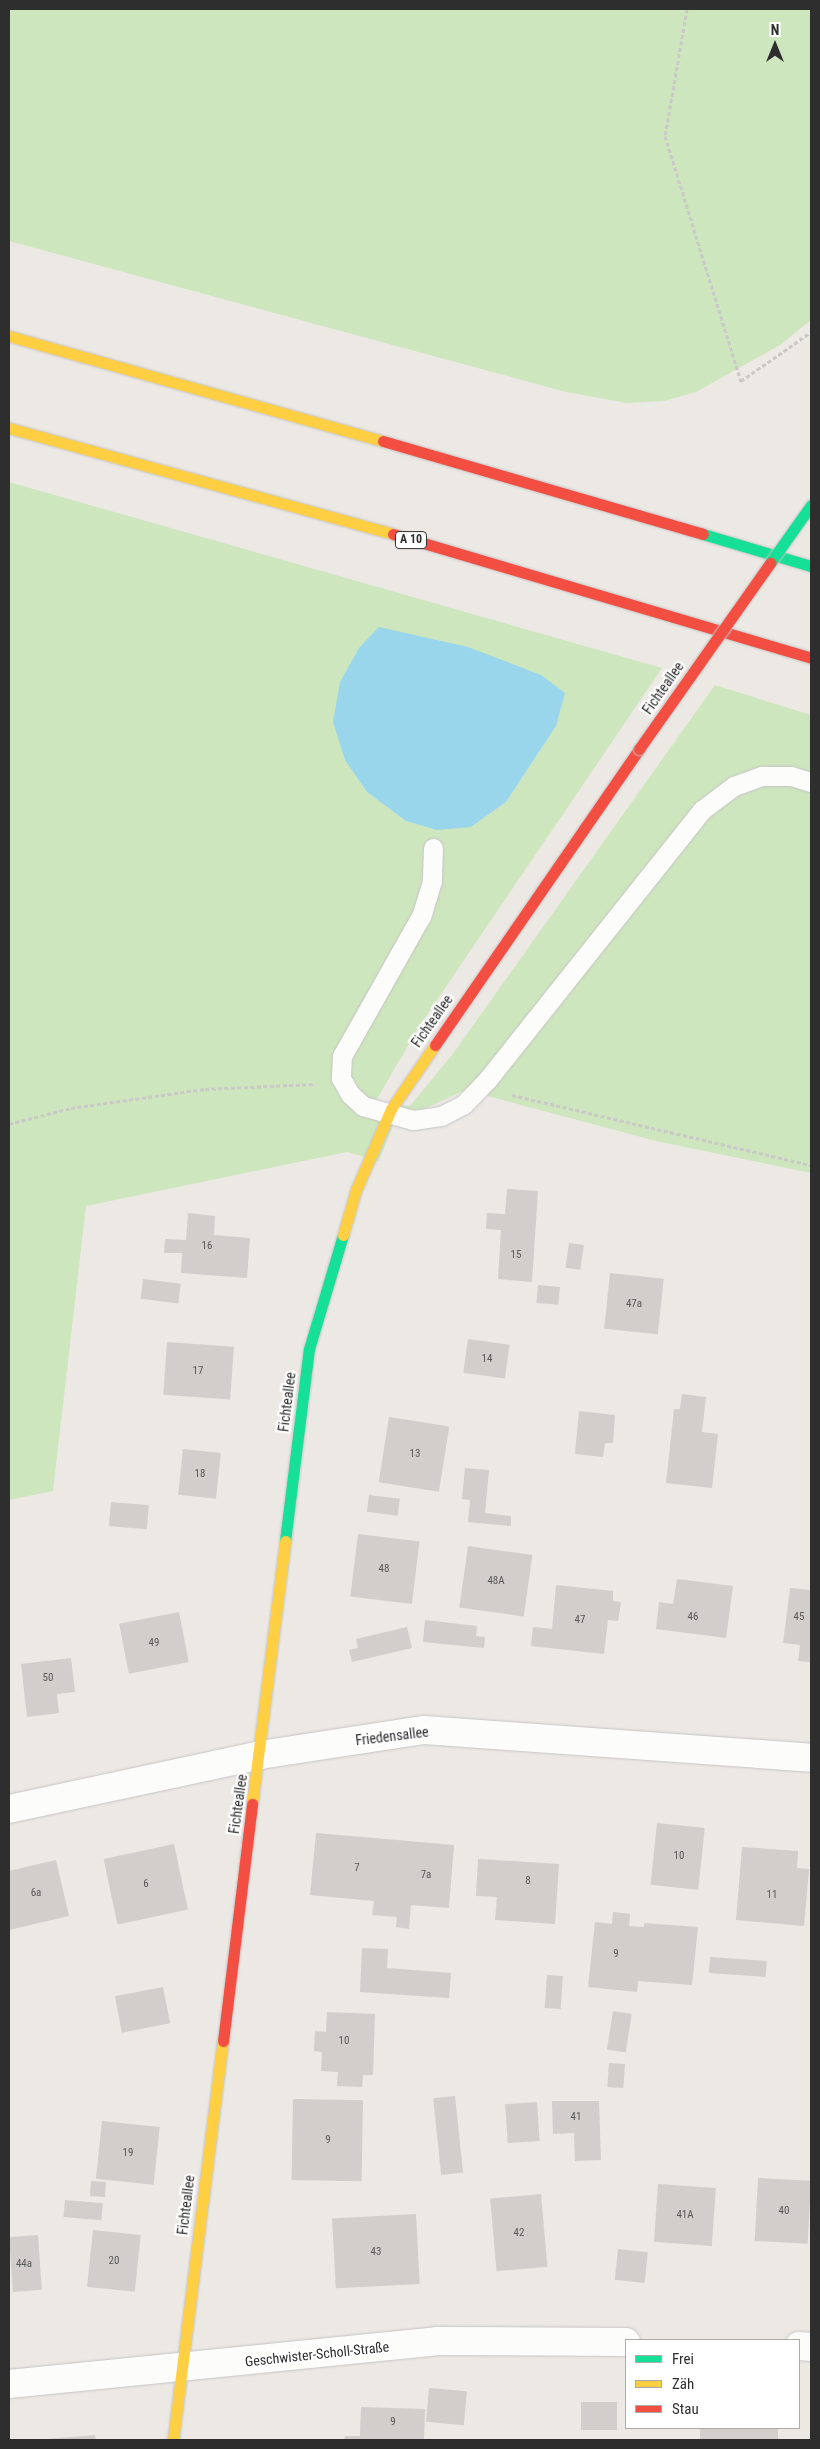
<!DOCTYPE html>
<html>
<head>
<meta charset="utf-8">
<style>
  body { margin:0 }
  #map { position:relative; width:820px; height:2449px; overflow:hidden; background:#ece8e4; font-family:"Roboto Condensed",sans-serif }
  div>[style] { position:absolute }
  .green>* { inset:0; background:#cee6be }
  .water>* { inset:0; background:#99d6ec }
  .building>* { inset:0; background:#d1cecb; transform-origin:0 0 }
  .path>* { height:3px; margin-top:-1.5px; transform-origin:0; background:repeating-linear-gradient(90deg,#c9c9c8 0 4px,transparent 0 6.5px) }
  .roads { filter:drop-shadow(0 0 1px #c5c4c5) drop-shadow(0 0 1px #c5c4c5) }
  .lane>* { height:19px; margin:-9.5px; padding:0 9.5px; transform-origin:9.5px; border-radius:9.5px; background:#fcfcfb }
  .street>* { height:28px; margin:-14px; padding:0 14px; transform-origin:14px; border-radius:14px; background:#fcfcfb }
  .fast>* { height:11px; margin:-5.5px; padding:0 5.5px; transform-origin:5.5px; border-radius:5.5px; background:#16e098 }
  .slow>* { height:11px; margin:-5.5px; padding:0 5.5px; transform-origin:5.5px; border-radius:5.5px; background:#ffcf43 }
  .jam>* { height:11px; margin:-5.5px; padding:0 5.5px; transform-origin:5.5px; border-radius:5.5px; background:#f24e42 }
  .bridges { filter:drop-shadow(0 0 1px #c5c4c5) drop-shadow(0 0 1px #c5c4c5) }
  .fast-bridge>* { height:11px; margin:-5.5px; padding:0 5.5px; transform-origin:5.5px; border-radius:5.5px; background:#16e098 }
  .jam-bridge>* { height:11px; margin:-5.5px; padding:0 5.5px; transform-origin:5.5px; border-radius:5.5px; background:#f24e42 }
  span { translate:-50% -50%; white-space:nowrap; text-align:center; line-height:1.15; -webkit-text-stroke:4.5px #fff; paint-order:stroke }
  .number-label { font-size:11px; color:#585857 }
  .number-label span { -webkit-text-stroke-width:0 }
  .shield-label span { padding:1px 4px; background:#fff; border:1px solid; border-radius:4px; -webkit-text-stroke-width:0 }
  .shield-label { font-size:12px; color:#2e2e2e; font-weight:700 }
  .street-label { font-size:14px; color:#2e2e2e }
  .frame { position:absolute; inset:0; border:10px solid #2e2e2e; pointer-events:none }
  .legend { position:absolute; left:625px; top:2339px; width:175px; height:90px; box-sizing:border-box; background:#fff; border:1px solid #ababab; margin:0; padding:6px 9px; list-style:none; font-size:15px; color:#2e2e2e }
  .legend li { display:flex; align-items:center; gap:10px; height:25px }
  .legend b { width:25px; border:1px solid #ababab }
  .north { position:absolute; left:750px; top:20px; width:50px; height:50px; -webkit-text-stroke:4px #fff; paint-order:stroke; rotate:0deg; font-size:14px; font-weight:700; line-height:20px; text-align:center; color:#2e2e2e }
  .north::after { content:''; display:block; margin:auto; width:18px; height:22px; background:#2e2e2e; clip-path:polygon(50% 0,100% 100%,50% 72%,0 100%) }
</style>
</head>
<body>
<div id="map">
  <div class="green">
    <i style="clip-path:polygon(9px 9px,811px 9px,811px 320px,780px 345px,696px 392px,664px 401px,627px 403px,566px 392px,9px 241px)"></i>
    <i style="clip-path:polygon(evenodd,9px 482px,662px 668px,420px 1025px,374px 1104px,410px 1106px,452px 1055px,715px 685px,811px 715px,811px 1173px,656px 1141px,465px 1090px,394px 1123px,379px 1161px,347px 1152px,86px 1206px,53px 1491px,9px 1500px,9px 482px,556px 726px,506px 802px,471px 827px,556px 726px)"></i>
  </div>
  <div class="water">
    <i style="clip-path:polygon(379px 627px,468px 647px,541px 675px,565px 693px,556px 726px,506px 802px,471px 827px,437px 830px,406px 821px,367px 792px,345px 760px,333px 722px,340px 682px,359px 648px)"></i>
  </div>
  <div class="building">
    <i style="clip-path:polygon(507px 1189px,538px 1191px,532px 1282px,498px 1279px,501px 1230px,486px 1229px,487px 1213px,505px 1214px)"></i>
    <i style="clip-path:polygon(188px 1213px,215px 1216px,214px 1235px,250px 1238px,247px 1278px,181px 1273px,182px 1253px,164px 1253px,165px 1239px,186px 1240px)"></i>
    <i style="left:569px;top:1243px;width:15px;height:25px;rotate:8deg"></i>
    <i style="left:610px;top:1273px;width:54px;height:56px;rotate:6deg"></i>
    <i style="left:143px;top:1279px;width:38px;height:20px;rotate:7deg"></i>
    <i style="left:538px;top:1285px;width:22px;height:18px;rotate:5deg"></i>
    <i style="left:468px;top:1339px;width:42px;height:34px;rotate:8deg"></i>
    <i style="left:167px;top:1342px;width:67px;height:53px;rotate:4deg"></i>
    <i style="clip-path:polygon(682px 1394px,706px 1397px,702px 1432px,718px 1434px,712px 1488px,666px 1483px,674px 1409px,680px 1409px)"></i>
    <i style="clip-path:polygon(579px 1411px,615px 1415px,613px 1443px,605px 1443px,603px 1457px,575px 1454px)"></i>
    <i style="left:389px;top:1417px;width:61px;height:66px;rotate:9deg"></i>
    <i style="left:183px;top:1449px;width:38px;height:46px;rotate:6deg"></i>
    <i style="clip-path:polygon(465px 1468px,489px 1470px,485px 1513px,511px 1516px,511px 1526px,468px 1522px,470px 1500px,462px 1499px)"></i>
    <i style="left:369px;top:1495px;width:31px;height:17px;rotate:7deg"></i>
    <i style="left:111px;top:1502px;width:38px;height:24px;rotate:5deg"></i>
    <i style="left:358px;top:1534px;width:62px;height:63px;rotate:7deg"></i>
    <i style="left:468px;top:1546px;width:65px;height:62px;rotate:8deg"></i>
    <i style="clip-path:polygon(677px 1579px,733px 1586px,726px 1638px,656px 1629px,659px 1602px,673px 1604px)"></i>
    <i style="clip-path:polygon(556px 1585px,613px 1591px,613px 1601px,621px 1602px,618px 1621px,608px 1620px,604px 1654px,531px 1646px,533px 1627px,552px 1629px)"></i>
    <i style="clip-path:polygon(790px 1588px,811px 1590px,811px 1662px,798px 1661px,800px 1645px,783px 1643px)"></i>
    <i style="left:179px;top:1612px;width:51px;height:61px;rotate:79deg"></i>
    <i style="clip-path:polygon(425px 1620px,477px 1626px,476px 1636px,485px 1637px,484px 1648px,423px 1642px)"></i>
    <i style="clip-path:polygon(407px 1627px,412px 1648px,352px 1662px,349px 1650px,358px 1648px,356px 1639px)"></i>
    <i style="clip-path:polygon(71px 1658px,75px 1692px,57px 1694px,59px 1713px,27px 1717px,21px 1664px)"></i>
    <i style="left:657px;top:1823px;width:48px;height:62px;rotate:6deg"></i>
    <i style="clip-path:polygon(316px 1833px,454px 1845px,449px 1908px,411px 1905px,409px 1929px,396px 1927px,397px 1917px,372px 1915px,374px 1901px,310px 1895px)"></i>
    <i style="left:174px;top:1844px;width:67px;height:72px;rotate:78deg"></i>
    <i style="clip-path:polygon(742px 1847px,798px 1851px,797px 1868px,809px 1869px,804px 1926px,736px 1920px)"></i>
    <i style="clip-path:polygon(478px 1859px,559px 1864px,555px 1924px,495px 1920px,497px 1897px,476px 1896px)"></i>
    <i style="clip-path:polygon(56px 1860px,69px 1916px,9px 1930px,9px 1871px)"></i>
    <i style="clip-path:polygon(613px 1912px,630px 1914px,629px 1926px,644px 1927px,644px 1923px,698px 1927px,692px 1985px,638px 1981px,637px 1992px,588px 1987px,595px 1922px,612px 1924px)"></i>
    <i style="clip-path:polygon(362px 1948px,388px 1949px,387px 1968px,451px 1973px,449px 1998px,360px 1992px)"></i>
    <i style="left:710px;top:1957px;width:57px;height:16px;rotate:4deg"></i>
    <i style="left:547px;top:1975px;width:16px;height:33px;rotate:4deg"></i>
    <i style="left:163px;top:1987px;width:37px;height:49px;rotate:79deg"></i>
    <i style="left:613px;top:2011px;width:19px;height:39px;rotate:9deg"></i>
    <i style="clip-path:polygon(327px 2012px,375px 2014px,373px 2075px,363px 2075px,362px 2087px,337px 2086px,338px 2072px,321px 2071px,322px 2052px,314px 2051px,315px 2031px,326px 2032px)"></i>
    <i style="left:609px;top:2063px;width:16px;height:24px;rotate:4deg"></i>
    <i style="left:455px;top:2096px;width:77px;height:22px;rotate:84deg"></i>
    <i style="left:293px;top:2099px;width:70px;height:81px;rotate:1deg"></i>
    <i style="clip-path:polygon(552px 2101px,599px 2101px,601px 2160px,575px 2161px,574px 2133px,553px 2134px)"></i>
    <i style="left:537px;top:2102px;width:39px;height:32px;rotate:86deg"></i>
    <i style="left:102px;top:2121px;width:58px;height:58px;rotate:6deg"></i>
    <i style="left:758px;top:2178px;width:53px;height:63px;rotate:3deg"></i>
    <i style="left:91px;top:2181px;width:15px;height:15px;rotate:4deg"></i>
    <i style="left:658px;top:2184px;width:58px;height:58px;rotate:4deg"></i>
    <i style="left:541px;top:2194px;width:73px;height:51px;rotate:85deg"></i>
    <i style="left:65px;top:2200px;width:38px;height:17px;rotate:5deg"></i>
    <i style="left:416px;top:2214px;width:70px;height:84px;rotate:87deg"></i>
    <i style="left:93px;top:2230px;width:48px;height:57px;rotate:6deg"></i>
    <i style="left:38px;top:2235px;width:55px;height:29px;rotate:86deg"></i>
    <i style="left:618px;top:2249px;width:30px;height:31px;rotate:6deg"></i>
    <i style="left:429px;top:2388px;width:38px;height:34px;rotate:5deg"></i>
    <i style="left:617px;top:2402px;width:28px;height:36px;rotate:90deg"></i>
    <i style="clip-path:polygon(361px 2407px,425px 2409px,424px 2440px,344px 2440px,345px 2436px,360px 2436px)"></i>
    <i style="left:700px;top:2428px;width:78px;height:12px"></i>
    <i style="clip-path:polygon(95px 2435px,96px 2440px,48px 2440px,48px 2439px)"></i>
  </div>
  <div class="path">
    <i style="left:687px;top:9px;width:129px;rotate:99.8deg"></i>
    <i style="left:665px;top:136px;width:257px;rotate:72.8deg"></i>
    <i style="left:741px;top:381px;width:85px;rotate:-35deg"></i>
    <i style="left:512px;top:1095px;width:307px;rotate:13.2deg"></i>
    <i style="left:9px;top:1124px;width:64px;rotate:-14.5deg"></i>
    <i style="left:71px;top:1108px;width:135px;rotate:-8.1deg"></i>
    <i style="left:205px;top:1089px;width:109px;rotate:-2.6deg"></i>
  </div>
  <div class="roads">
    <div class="lane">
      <i style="left:433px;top:848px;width:33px;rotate:92deg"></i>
      <i style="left:432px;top:881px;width:37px;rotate:107deg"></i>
      <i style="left:421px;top:916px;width:161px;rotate:119.4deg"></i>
      <i style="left:342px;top:1056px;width:22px;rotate:93deg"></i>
      <i style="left:341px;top:1078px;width:18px;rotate:61deg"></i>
      <i style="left:350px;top:1094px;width:18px;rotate:43deg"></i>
      <i style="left:363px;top:1106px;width:52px;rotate:15.6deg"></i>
      <i style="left:413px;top:1120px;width:28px;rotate:-8deg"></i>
      <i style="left:441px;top:1116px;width:25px;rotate:-27deg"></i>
      <i style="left:463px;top:1105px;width:36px;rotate:-46deg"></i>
      <i style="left:488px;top:1079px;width:344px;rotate:-51.5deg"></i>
      <i style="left:702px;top:810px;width:40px;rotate:-37deg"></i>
      <i style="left:734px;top:786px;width:30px;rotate:-20deg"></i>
      <i style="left:762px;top:776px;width:29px"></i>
      <i style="left:791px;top:776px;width:21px;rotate:17deg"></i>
    </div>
    <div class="street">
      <i style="left:9px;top:1809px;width:257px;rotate:-12.1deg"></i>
      <i style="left:260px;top:1755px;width:166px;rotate:-8.7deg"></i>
      <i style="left:424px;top:1730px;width:388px;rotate:4.1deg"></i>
      <i style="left:799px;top:2346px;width:12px;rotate:5deg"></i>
      <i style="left:9px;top:2384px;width:430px;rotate:-5.7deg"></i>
      <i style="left:437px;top:2341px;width:189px;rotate:0.3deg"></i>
    </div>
    <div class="fast">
      <i style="left:703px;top:534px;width:113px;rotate:16.5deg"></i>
      <i style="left:285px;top:1541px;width:193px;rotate:-82.9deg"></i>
      <i style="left:309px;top:1349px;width:119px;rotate:-73.4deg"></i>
    </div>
    <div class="slow">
      <i style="left:9px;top:336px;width:388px;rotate:15.7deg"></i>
      <i style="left:9px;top:428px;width:398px;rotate:15.4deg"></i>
      <i style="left:343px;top:1235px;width:47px;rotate:-73.9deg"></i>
      <i style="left:356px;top:1190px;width:88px;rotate:-66.6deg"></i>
      <i style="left:391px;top:1109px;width:78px;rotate:-55.5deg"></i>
      <i style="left:252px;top:1804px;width:265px;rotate:-82.8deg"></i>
      <i style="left:173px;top:2440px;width:402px;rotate:-82.9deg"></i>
    </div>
    <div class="jam">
      <i style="left:383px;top:441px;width:333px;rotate:16.2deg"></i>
      <i style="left:393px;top:534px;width:436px;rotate:16.5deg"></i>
      <i style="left:435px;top:1045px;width:359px;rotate:-55.4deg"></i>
      <i style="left:223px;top:2041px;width:239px;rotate:-83deg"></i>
    </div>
  </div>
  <div class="bridges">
    <div class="fast-bridge">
      <i style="left:770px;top:563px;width:71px;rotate:-54.7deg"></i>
    </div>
    <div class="jam-bridge">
      <i style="left:639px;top:749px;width:228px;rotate:-54.8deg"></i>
    </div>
  </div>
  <div class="number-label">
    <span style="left:207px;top:1246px">16</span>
    <span style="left:516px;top:1255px">15</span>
    <span style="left:634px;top:1304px">47a</span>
    <span style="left:487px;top:1359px">14</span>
    <span style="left:198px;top:1371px">17</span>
    <span style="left:415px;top:1454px">13</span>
    <span style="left:200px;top:1474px">18</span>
    <span style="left:384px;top:1569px">48</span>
    <span style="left:496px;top:1581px">48A</span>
    <span style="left:693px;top:1617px">46</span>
    <span style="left:799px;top:1617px">45</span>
    <span style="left:580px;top:1620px">47</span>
    <span style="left:154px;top:1643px">49</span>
    <span style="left:48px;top:1678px">50</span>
    <span style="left:679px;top:1856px">10</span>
    <span style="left:357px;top:1868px">7</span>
    <span style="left:426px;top:1875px">7a</span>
    <span style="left:528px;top:1881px">8</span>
    <span style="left:146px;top:1884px">6</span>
    <span style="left:36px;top:1893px">6a</span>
    <span style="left:772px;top:1895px">11</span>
    <span style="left:616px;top:1954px">9</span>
    <span style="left:344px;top:2041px">10</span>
    <span style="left:576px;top:2117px">41</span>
    <span style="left:328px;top:2140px">9</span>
    <span style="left:128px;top:2153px">19</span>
    <span style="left:784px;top:2211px">40</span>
    <span style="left:685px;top:2215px">41A</span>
    <span style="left:519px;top:2233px">42</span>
    <span style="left:376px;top:2252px">43</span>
    <span style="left:114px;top:2261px">20</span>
    <span style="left:24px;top:2264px">44a</span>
    <span style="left:393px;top:2422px">9</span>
  </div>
  <div class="shield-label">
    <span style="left:411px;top:540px">A 10</span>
  </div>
  <div class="street-label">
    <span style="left:663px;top:688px;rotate:-55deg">Fichteallee</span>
    <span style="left:432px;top:1021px;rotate:-55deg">Fichteallee</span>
    <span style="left:287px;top:1402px;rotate:-83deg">Fichteallee</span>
    <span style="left:392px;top:1736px;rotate:-7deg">Friedensallee</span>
    <span style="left:238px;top:1804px;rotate:-82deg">Fichteallee</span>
    <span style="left:186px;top:2205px;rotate:-83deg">Fichteallee</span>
    <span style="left:317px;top:2354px;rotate:-6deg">Geschwister-Scholl-Straße</span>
  </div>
  <div class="frame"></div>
  <ul class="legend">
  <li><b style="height:6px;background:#16e098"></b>Frei</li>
  <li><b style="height:6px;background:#ffcf43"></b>Zäh</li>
  <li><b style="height:6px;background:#f24e42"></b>Stau</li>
  </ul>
  <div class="north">N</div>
</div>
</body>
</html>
